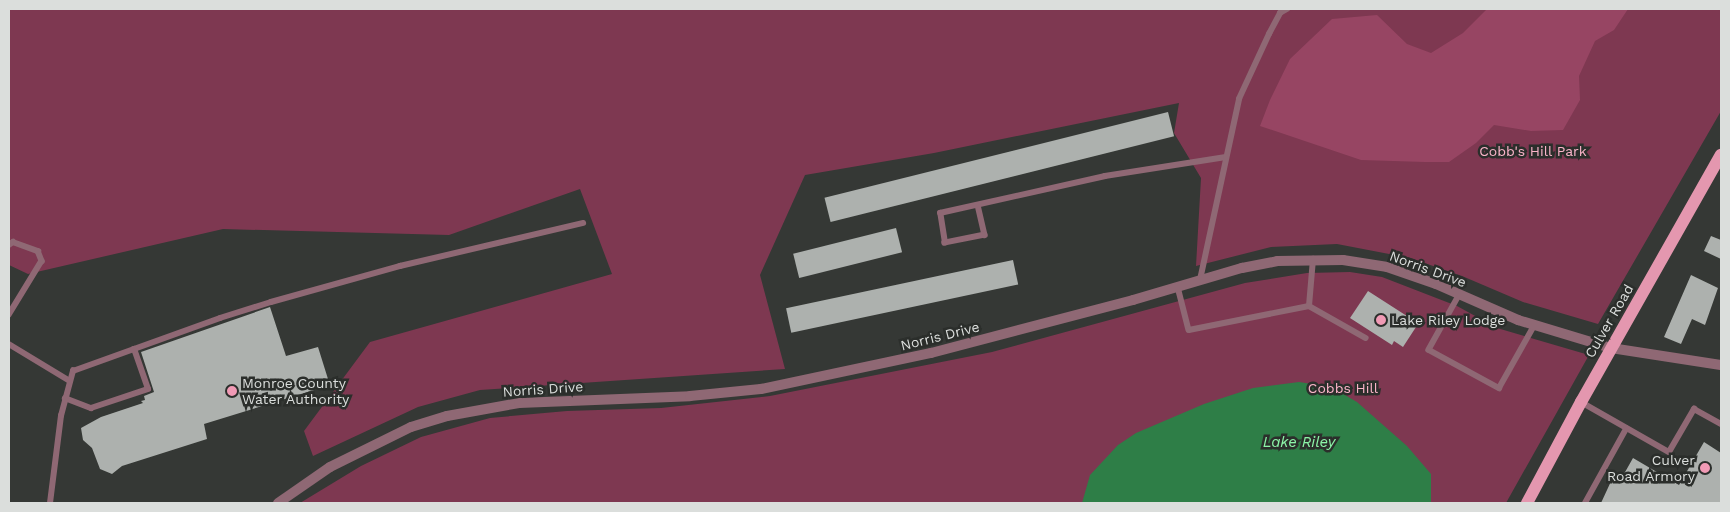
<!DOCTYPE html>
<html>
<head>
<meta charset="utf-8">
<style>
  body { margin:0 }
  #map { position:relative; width:1730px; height:512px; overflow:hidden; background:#353835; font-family:"Work Sans",sans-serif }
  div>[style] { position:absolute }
  .green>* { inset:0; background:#7e3851 }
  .forest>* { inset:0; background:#974563 }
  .water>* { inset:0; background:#2e7e47 }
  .building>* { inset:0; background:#adb1ae; transform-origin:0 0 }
  .service>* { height:5.5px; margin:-2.75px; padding:0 2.75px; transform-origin:2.75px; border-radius:2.75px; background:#8f6874 }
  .minor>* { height:10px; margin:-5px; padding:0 5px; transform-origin:5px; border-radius:5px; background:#8f6874 }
  .tertiary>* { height:10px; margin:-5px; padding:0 5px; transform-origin:5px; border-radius:5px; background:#8f6874 }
  .primary>* { height:12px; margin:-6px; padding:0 6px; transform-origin:6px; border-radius:6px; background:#e497af }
  .dots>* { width:14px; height:14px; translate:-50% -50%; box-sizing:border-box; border:2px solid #2b2e2b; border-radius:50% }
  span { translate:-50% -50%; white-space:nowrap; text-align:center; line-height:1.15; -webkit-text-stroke:5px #2b2e2b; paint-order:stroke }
  .park-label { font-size:14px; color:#fbb4c9 }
  .street-label { font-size:14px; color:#dbdedc }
  .poi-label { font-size:14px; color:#dbdedc }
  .left { translate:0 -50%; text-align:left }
  .right { translate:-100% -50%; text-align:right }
  .water-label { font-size:15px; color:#8df5a8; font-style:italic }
  .frame { position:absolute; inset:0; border:10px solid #dbdedc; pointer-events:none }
</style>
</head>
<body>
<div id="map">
  <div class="green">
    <i style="clip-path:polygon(9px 9px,1721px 9px,1721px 111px,1598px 324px,1523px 302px,1462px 276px,1410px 258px,1337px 244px,1271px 247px,1196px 266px,1201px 178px,1174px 133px,1179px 103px,934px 153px,805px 175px,760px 275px,785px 369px,480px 390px,418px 407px,313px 456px,304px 431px,370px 342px,612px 274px,580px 189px,449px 235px,223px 229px,28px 274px,9px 265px)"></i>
    <i style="clip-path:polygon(1350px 272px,1382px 277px,1457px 306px,1497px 328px,1589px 355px,1506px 503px,300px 503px,361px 466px,421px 437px,490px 418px,567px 411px,661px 408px,770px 396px,992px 352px,1245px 283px,1307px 273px)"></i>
  </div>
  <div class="forest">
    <i style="clip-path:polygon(1487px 9px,1628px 9px,1614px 30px,1595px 41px,1579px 76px,1580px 100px,1563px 130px,1531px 131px,1494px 125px,1476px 143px,1449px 162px,1425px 162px,1361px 160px,1260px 126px,1270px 100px,1290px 59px,1332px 19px,1377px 15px,1407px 44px,1431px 53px,1463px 33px)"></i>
  </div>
  <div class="water">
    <i style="clip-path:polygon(1299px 382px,1331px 387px,1357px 402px,1407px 446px,1431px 474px,1431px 503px,1082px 503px,1090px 475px,1118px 445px,1136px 433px,1204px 404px,1253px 388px)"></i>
  </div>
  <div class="building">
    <i style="left:1168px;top:112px;width:25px;height:354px;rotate:76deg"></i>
    <i style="left:896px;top:228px;width:25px;height:106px;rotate:76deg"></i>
    <i style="clip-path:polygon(1711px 236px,1721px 240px,1721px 259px,1704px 251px)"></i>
    <i style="left:1013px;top:260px;width:25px;height:232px;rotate:78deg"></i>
    <i style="clip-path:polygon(1691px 275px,1718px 288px,1705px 325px,1692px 319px,1681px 344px,1664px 337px)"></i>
    <i style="clip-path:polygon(1368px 291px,1410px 318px,1408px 322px,1416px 327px,1403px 347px,1394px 341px,1392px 345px,1350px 318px)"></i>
    <i style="clip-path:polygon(270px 307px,286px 356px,318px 347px,328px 379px,311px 383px,314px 390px,204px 424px,207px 439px,122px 466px,112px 474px,100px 469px,92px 448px,83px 440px,81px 428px,101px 417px,143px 403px,141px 401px,145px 400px,144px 396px,154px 392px,141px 352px)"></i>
    <i style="clip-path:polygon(1704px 442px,1721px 453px,1721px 503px,1601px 503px,1613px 477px,1620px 481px,1633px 458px,1679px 485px)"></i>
  </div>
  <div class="service">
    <i style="left:978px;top:205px;width:31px;rotate:77deg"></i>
    <i style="left:985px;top:235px;width:41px;rotate:168.7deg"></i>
    <i style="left:945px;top:243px;width:30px;rotate:-99deg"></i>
    <i style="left:940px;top:213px;width:169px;rotate:-12.6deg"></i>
    <i style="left:1105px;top:176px;width:122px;rotate:-8.9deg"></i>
    <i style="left:9px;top:245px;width:5px;rotate:-37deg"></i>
    <i style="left:13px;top:242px;width:27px;rotate:20deg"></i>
    <i style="left:38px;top:251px;width:11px;rotate:68deg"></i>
    <i style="left:42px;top:261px;width:63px;rotate:121.4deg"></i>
    <i style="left:1200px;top:280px;width:185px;rotate:-77.8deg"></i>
    <i style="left:1239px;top:99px;width:72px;rotate:-65.2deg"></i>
    <i style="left:1269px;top:34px;width:24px;rotate:-62deg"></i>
    <i style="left:1280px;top:13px;width:8px;rotate:-30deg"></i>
    <i style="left:1178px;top:287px;width:44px;rotate:75.7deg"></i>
    <i style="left:1189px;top:330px;width:122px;rotate:-11.3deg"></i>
    <i style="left:1309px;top:306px;width:47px;rotate:-85.1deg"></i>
    <i style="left:1460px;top:294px;width:64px;rotate:119deg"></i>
    <i style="left:1429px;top:350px;width:80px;rotate:28.5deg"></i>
    <i style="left:1499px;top:388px;width:71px;rotate:-60.6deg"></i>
    <i style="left:1309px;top:306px;width:65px;rotate:29.3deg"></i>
    <i style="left:9px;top:344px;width:71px;rotate:31.2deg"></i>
    <i style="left:65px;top:398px;width:28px;rotate:21deg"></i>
    <i style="left:91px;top:408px;width:60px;rotate:-18.4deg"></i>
    <i style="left:148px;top:389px;width:42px;rotate:-109.3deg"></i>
    <i style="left:1581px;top:402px;width:101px;rotate:29.6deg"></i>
    <i style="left:1669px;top:452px;width:50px;rotate:-59.8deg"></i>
    <i style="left:1694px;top:409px;width:31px;rotate:29deg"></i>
    <i style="left:50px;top:503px;width:88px;rotate:-82.8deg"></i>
    <i style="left:61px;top:416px;width:47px;rotate:-75.1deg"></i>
    <i style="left:73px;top:371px;width:156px;rotate:-19.8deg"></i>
    <i style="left:220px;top:318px;width:53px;rotate:-17.4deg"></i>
    <i style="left:271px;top:302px;width:134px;rotate:-15.6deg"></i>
    <i style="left:400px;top:266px;width:188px;rotate:-13.2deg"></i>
    <i style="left:1585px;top:503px;width:85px;rotate:-61deg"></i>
  </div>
  <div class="minor">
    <i style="left:1611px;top:348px;width:111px;rotate:8.8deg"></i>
  </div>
  <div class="tertiary">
    <i style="left:278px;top:503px;width:63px;rotate:-34.7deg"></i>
    <i style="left:330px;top:467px;width:90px;rotate:-26.3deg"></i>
    <i style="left:411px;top:427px;width:38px;rotate:-17deg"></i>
    <i style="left:447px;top:416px;width:73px;rotate:-10.2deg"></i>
    <i style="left:519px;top:403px;width:171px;rotate:-2.3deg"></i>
    <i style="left:690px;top:396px;width:71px;rotate:-5.6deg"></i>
    <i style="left:761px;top:389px;width:174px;rotate:-12deg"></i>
    <i style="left:931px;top:353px;width:209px;rotate:-14.7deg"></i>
    <i style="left:1133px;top:300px;width:114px;rotate:-16.4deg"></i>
    <i style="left:1242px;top:268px;width:36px;rotate:-11deg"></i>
    <i style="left:1277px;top:261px;width:66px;rotate:-0.9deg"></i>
    <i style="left:1343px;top:260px;width:45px;rotate:9deg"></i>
    <i style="left:1387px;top:267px;width:52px;rotate:19.1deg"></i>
    <i style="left:1436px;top:284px;width:90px;rotate:23.7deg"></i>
    <i style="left:1518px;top:320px;width:97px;rotate:16.8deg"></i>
  </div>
  <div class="primary">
    <i style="left:1527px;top:503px;width:115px;rotate:-61.9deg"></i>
    <i style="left:1581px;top:402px;width:284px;rotate:-60.5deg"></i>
  </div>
  <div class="dots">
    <i style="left:1381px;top:320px;background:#f09ab5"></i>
    <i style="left:232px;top:391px;background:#f09ab5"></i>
    <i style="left:1705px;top:468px;background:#f09ab5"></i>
  </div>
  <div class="park-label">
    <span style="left:1533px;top:151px">Cobb's Hill Park</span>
    <span style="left:1343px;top:388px">Cobbs Hill</span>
  </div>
  <div class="street-label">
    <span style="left:1428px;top:269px;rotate:20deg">Norris Drive</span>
    <span style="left:1609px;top:321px;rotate:-60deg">Culver Road</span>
    <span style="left:940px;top:336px;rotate:-14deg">Norris Drive</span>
    <span style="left:543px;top:389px;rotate:-4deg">Norris Drive</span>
  </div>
  <div class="poi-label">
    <span class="left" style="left:1391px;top:320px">Lake Riley Lodge</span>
    <span class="left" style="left:242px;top:391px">Monroe County<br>Water Authority</span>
    <span class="right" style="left:1695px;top:468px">Culver<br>Road Armory</span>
  </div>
  <div class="water-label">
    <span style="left:1299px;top:443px">Lake Riley</span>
  </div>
  <div class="frame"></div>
</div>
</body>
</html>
